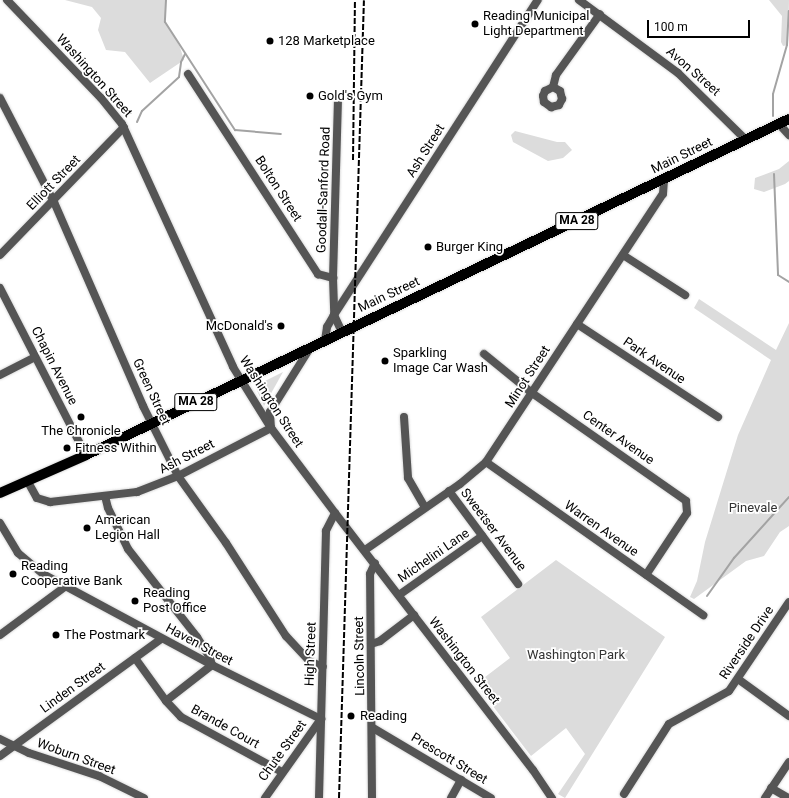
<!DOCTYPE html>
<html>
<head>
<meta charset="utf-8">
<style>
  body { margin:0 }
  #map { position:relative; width:789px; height:798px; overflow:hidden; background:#fff; font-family:Roboto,sans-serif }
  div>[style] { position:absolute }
  .green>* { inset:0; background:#dcdcdc }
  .stream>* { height:2px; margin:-1px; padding:0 1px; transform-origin:1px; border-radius:1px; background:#a3a3a3 }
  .roads { filter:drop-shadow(0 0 1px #dbdbdb) drop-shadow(0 0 1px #dbdbdb) }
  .minor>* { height:8px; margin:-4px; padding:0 4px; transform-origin:4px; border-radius:4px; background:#555 }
  .tertiary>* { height:8px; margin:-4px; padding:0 4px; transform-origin:4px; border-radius:4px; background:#555 }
  .primary>* { height:10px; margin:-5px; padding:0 5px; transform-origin:5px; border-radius:5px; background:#000 }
  .rail>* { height:2px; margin-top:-1px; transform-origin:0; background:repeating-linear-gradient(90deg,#000 0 6px,transparent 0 8px) }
  .dots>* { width:11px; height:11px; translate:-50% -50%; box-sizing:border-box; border:2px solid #fff; border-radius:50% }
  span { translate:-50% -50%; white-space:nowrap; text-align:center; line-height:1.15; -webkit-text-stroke:3.5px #fff; paint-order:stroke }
  .shield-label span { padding:1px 3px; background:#fff; border:1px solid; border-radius:3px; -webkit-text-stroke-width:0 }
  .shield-label { font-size:12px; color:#000; font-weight:700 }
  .poi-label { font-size:13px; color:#000 }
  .left { translate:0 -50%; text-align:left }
  .right { translate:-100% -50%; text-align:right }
  .street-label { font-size:13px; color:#000 }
  .park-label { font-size:13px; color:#333 }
  .scale { position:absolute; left:647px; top:20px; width:103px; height:18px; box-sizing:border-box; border:2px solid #000; border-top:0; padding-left:5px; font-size:12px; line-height:14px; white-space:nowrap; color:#000; -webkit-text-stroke:3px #fff; paint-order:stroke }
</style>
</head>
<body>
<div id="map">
  <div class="green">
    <i style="clip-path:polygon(65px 0,166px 0,165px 21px,180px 47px,184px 60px,150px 83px,125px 52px,106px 50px,98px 30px,101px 18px,92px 7px)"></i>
    <i style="clip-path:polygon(769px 0,789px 0,788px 45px,783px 46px,781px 42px,782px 16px)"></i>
    <i style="clip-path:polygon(515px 131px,557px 142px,565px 142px,572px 150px,563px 158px,548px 161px,513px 142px,511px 135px)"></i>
    <i style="clip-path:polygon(789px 161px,789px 181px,785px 184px,764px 192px,754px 189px,755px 178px,779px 169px)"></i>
    <i style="clip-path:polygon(699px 299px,776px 350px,789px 323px,789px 526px,780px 532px,764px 556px,746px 561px,694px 599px,690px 597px,697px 581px,705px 542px,738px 435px,771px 360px,694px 308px)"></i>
    <i style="clip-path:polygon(283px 372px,264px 406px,255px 386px)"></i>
    <i style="clip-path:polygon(556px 560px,665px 637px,565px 798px,558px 794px,585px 754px,566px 728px,531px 756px,476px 684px,510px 658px,481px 617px)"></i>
  </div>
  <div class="stream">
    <i style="left:166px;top:0;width:22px;rotate:93deg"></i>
    <i style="left:165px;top:22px;width:129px;rotate:57.1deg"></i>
    <i style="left:235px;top:130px;width:46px;rotate:5deg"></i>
    <i style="left:773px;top:116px;width:22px;rotate:-90deg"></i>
    <i style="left:773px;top:94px;width:51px;rotate:-74.1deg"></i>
    <i style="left:787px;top:45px;width:34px;rotate:-87deg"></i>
    <i style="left:137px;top:122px;width:12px;rotate:-66deg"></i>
    <i style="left:142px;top:111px;width:50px;rotate:-42.6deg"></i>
    <i style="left:179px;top:77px;width:15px;rotate:-82deg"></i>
    <i style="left:181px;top:62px;width:9px;rotate:-63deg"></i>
    <i style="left:774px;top:174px;width:101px;rotate:87.7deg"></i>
    <i style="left:778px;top:275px;width:13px;rotate:32deg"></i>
    <i style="left:707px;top:596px;width:47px;rotate:-54.6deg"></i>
    <i style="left:734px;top:558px;width:82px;rotate:-48deg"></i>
  </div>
  <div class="roads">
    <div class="minor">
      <i style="left:579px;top:0;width:123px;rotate:36.4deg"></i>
      <i style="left:678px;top:73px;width:95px;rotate:44.6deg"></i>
      <i style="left:188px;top:74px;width:239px;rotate:57deg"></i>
      <i style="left:318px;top:274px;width:16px;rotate:15deg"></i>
      <i style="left:333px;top:278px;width:37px;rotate:88deg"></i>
      <i style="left:553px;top:87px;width:9px;rotate:153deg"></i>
      <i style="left:545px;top:91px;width:5px;rotate:112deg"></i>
      <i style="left:543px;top:96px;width:6px;rotate:81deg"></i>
      <i style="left:544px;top:102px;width:9px;rotate:36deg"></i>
      <i style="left:551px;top:107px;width:8px;rotate:-14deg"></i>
      <i style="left:559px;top:105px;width:7px;rotate:-63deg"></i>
      <i style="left:562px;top:99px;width:8px;rotate:-104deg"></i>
      <i style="left:560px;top:91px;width:8px;rotate:-150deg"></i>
      <i style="left:553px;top:87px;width:12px;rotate:-76deg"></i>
      <i style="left:556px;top:75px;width:75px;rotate:-54.2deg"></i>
      <i style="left:0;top:98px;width:117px;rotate:62.6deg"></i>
      <i style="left:54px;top:202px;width:223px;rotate:66.4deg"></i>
      <i style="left:143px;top:406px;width:78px;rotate:63.4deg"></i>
      <i style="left:178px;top:476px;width:82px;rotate:54.4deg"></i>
      <i style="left:226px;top:543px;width:111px;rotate:57.2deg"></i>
      <i style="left:286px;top:636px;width:34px;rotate:47deg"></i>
      <i style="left:309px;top:661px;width:15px;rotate:23deg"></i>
      <i style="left:779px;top:124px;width:15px;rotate:48deg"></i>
      <i style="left:0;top:255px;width:178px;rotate:-45.9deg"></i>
      <i style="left:623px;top:255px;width:74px;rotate:32.8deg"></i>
      <i style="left:333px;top:278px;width:176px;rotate:-88.4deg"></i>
      <i style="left:0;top:288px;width:188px;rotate:62.8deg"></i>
      <i style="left:577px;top:324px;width:169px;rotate:33.4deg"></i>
      <i style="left:484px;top:354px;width:62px;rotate:39.1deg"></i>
      <i style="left:532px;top:393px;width:188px;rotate:35deg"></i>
      <i style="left:686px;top:501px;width:12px;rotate:85deg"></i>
      <i style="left:687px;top:513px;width:74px;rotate:123.5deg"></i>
      <i style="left:0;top:375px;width:39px;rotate:-27deg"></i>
      <i style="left:404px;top:417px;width:61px;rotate:86.2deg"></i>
      <i style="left:408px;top:478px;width:34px;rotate:60deg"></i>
      <i style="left:486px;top:462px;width:266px;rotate:35.2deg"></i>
      <i style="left:28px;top:482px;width:18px;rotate:61deg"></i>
      <i style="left:37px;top:498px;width:14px;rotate:17deg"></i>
      <i style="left:50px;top:502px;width:88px;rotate:-6.6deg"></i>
      <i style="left:137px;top:492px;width:44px;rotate:-21.3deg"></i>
      <i style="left:178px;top:476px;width:105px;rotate:-27.3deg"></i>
      <i style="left:271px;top:428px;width:16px;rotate:-94deg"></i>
      <i style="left:270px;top:412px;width:75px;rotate:-58deg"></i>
      <i style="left:449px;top:491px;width:116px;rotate:53.4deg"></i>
      <i style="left:105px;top:496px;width:12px;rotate:76deg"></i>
      <i style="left:108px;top:508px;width:46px;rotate:64deg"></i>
      <i style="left:128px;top:549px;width:112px;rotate:51.9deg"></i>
      <i style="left:197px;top:637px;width:25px;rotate:58deg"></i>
      <i style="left:210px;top:658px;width:7px;rotate:74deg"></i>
      <i style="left:212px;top:665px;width:58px;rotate:142deg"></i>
      <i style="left:335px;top:513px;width:324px;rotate:52.4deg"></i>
      <i style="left:533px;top:770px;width:34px;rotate:56deg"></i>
      <i style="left:365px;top:550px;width:116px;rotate:-34.8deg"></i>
      <i style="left:460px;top:484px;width:34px;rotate:-40deg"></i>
      <i style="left:486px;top:462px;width:321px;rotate:-56.6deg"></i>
      <i style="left:663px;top:194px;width:15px;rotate:-86deg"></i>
      <i style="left:399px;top:595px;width:102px;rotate:-35.4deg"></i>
      <i style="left:0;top:635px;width:82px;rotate:-36.6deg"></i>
      <i style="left:371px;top:644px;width:9px;rotate:-18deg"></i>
      <i style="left:380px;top:641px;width:43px;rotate:-37.4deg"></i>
      <i style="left:135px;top:658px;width:53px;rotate:54.2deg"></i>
      <i style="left:166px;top:701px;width:22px;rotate:47deg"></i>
      <i style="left:181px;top:717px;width:115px;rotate:28.6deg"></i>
      <i style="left:738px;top:679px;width:63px;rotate:36deg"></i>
      <i style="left:373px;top:728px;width:137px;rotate:30.7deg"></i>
      <i style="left:0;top:756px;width:199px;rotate:-36deg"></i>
      <i style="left:771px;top:788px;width:20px;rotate:30deg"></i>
      <i style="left:624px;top:794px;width:83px;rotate:-57.3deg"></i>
      <i style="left:669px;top:724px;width:68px;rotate:-28.8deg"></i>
      <i style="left:729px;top:691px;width:107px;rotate:-56deg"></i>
      <i style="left:265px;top:798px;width:97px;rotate:-54.7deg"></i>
      <i style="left:372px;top:798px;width:224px;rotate:-90.5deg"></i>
      <i style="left:370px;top:574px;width:12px;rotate:-66deg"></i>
      <i style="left:451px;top:798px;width:21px;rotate:-61deg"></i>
      <i style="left:765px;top:798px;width:43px;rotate:-56.3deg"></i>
    </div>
    <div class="tertiary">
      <i style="left:7px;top:0;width:136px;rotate:46.2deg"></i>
      <i style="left:101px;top:98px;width:33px;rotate:51deg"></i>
      <i style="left:122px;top:124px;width:267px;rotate:65.4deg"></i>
      <i style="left:233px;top:367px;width:72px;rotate:58.1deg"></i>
      <i style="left:271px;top:428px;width:106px;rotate:53deg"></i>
      <i style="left:335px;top:513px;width:20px;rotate:117deg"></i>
      <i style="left:326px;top:531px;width:267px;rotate:91.5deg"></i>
      <i style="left:334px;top:315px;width:19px;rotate:65deg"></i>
      <i style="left:325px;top:340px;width:13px;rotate:-81deg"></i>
      <i style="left:327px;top:327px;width:14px;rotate:-60deg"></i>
      <i style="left:334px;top:315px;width:375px;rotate:-57.1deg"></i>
      <i style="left:0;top:523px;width:35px;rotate:59deg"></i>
      <i style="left:18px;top:553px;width:33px;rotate:40deg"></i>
      <i style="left:43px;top:574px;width:192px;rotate:28.3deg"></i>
      <i style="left:212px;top:665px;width:122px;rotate:26.4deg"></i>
      <i style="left:0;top:739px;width:32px;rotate:26deg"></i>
      <i style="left:29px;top:753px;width:74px;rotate:18.2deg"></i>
      <i style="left:99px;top:776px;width:50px;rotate:26.1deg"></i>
    </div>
    <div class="primary">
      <i style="left:0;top:493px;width:94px;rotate:-23.8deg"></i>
      <i style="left:86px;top:455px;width:779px;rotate:-25.55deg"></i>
    </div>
  </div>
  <div class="rail">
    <i style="left:353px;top:160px;width:160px;rotate:-89.3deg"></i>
    <i style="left:339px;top:798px;width:798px;rotate:-88.21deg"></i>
  </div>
  <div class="dots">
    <i style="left:475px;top:24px;background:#000"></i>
    <i style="left:270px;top:41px;background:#000"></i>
    <i style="left:310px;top:96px;background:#000"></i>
    <i style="left:428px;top:247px;background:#000"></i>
    <i style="left:281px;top:326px;background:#000"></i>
    <i style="left:385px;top:361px;background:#000"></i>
    <i style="left:81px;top:417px;background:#000"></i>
    <i style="left:67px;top:448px;background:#000"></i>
    <i style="left:87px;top:528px;background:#000"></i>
    <i style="left:13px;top:574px;background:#000"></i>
    <i style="left:135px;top:601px;background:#000"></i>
    <i style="left:56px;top:635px;background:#000"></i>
    <i style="left:351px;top:716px;background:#000"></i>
  </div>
  <div class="shield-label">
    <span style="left:577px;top:221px">MA 28</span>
    <span style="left:196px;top:402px">MA 28</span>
  </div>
  <div class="poi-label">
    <span class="left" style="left:483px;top:24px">Reading Municipal<br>Light Department</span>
    <span class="left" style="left:278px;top:41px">128 Marketplace</span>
    <span class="left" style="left:318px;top:96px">Gold's Gym</span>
    <span class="left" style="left:436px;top:247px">Burger King</span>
    <span class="right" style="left:273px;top:326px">McDonald's</span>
    <span class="left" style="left:393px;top:361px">Sparkling<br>Image Car Wash</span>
    <span style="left:81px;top:431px">The Chronicle</span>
    <span class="left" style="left:75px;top:448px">Fitness Within</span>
    <span class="left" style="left:95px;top:528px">American<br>Legion Hall</span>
    <span class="left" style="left:21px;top:574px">Reading<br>Cooperative Bank</span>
    <span class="left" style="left:143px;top:601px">Reading<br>Post Office</span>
    <span class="left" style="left:64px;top:635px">The Postmark</span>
    <span class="left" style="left:360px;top:716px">Reading</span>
  </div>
  <div class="street-label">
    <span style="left:693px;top:72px;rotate:41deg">Avon Street</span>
    <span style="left:94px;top:76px;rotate:48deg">Washington Street</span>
    <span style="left:426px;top:151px;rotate:-58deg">Ash Street</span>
    <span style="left:682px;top:156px;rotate:-26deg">Main Street</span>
    <span style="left:54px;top:183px;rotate:-46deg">Elliott Street</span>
    <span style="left:278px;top:189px;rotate:57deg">Bolton Street</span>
    <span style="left:324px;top:190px;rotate:-88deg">Goodall-Sanford Road</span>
    <span style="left:389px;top:295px;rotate:-25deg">Main Street</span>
    <span style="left:654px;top:361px;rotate:34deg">Park Avenue</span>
    <span style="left:54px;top:366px;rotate:63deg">Chapin Avenue</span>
    <span style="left:528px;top:377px;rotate:-57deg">Minot Street</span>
    <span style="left:151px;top:392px;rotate:65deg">Green Street</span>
    <span style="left:271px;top:402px;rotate:57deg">Washington Street</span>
    <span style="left:618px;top:438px;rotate:35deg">Center Avenue</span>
    <span style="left:187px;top:457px;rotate:-27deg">Ash Street</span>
    <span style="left:601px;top:529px;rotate:35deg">Warren Avenue</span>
    <span style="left:493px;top:530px;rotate:53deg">Sweetser Avenue</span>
    <span style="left:434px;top:556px;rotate:-35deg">Michelini Lane</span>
    <span style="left:747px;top:643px;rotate:-56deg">Riverside Drive</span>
    <span style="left:199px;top:645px;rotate:28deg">Haven Street</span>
    <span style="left:311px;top:654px;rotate:-88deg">High Street</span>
    <span style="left:360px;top:656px;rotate:-91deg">Lincoln Street</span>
    <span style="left:464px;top:661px;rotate:52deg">Washington Street</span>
    <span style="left:73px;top:688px;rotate:-36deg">Linden Street</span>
    <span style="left:225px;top:727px;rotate:29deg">Brande Court</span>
    <span style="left:283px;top:751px;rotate:-54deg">Chute Street</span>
    <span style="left:76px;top:757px;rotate:20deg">Woburn Street</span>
    <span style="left:449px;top:759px;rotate:31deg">Prescott Street</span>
  </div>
  <div class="park-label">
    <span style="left:753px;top:508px">Pinevale</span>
    <span style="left:576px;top:655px">Washington Park</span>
  </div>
  <div class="scale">100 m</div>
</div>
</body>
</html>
